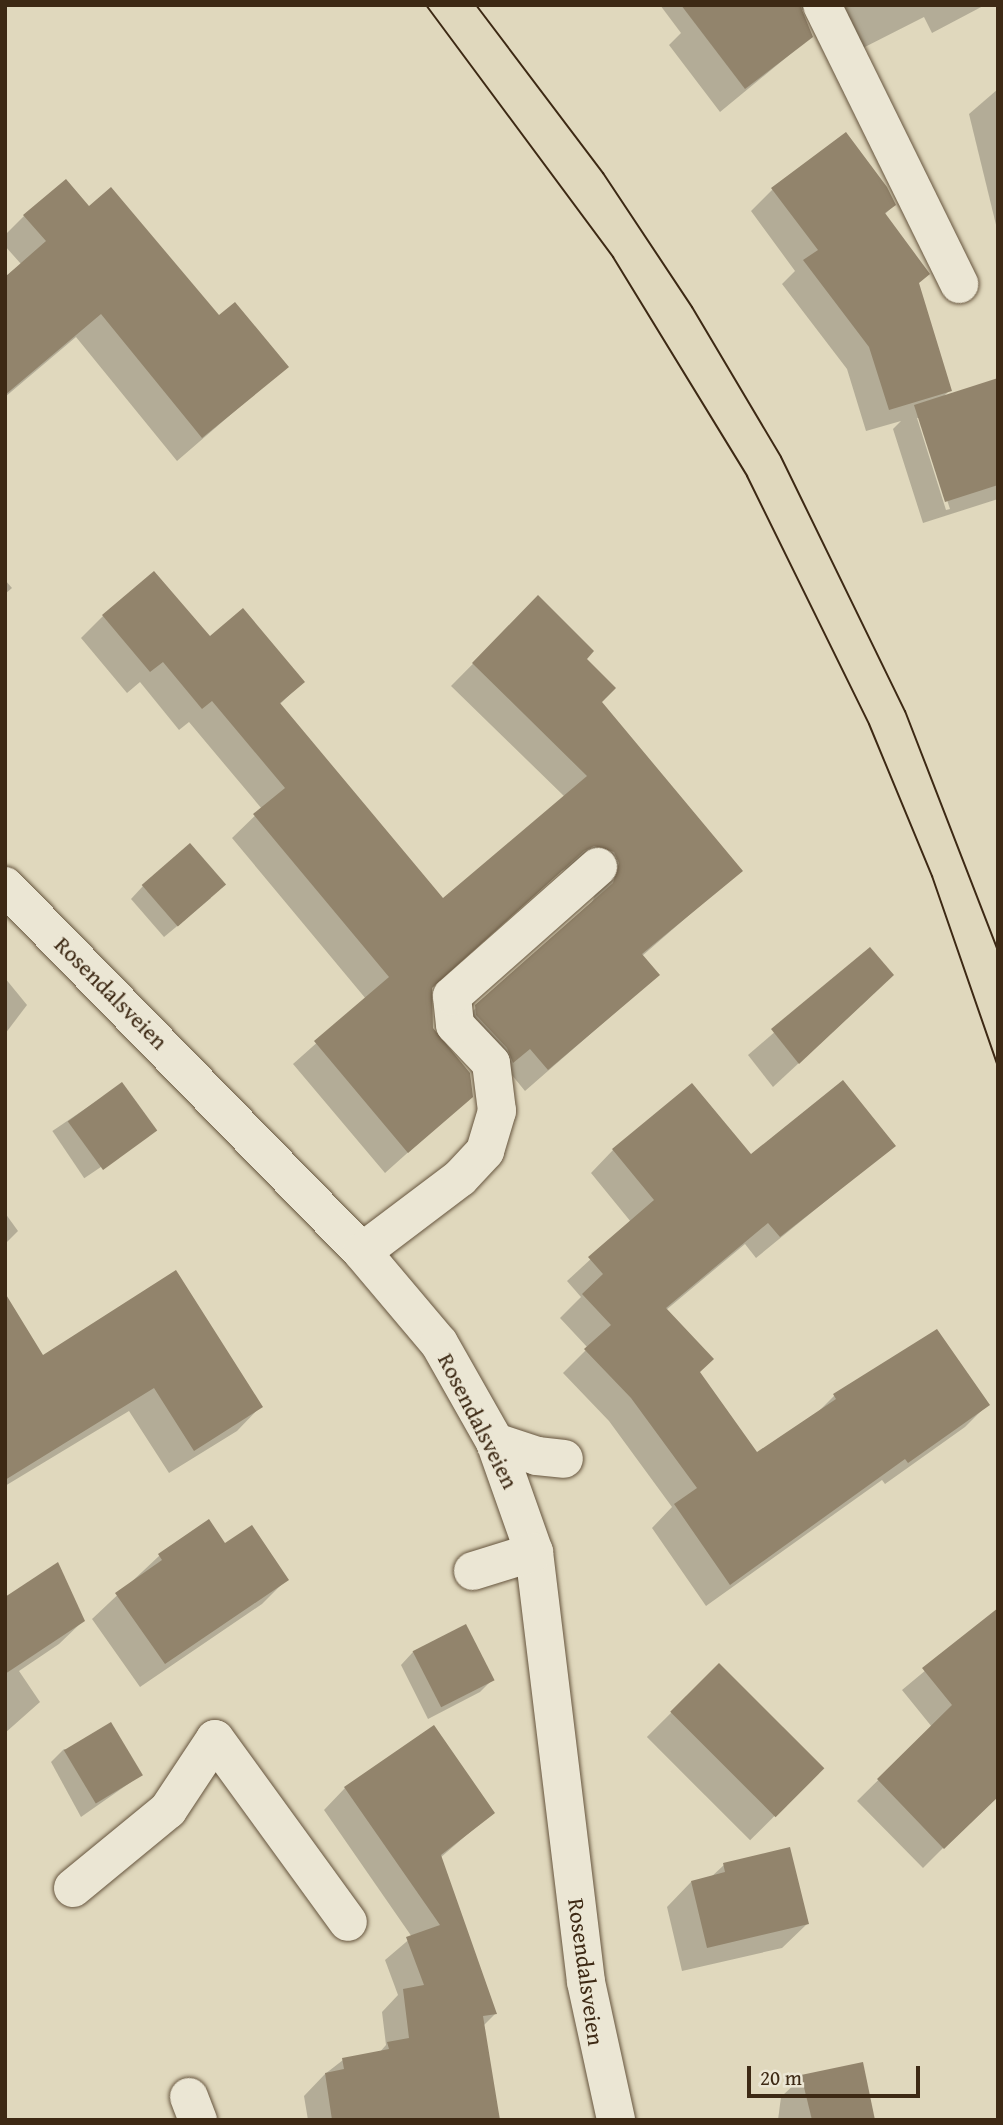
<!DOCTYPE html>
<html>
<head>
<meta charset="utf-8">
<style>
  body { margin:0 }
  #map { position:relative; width:1003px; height:2125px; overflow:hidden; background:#e0d8bd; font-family:"Gentium Book Plus",serif }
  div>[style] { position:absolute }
  .shadow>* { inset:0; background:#0003; transform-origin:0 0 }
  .building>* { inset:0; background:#92846c; transform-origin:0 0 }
  .roads { filter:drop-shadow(0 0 2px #66553e) drop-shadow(0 0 2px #66553e) }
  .minor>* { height:38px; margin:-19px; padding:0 19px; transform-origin:19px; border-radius:19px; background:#ebe6d4 }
  .tram>* { height:2px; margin:-1px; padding:0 1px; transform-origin:1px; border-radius:1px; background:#3d2914 }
  span { translate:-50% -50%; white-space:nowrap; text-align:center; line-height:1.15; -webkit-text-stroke:7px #ebe6d4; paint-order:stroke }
  .street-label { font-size:23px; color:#3d2914 }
  .frame { position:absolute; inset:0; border:7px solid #3d2914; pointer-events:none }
  .scale { position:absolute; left:747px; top:2066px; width:173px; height:32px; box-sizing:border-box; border:4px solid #3d2914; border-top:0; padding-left:9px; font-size:21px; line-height:24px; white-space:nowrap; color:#3d2914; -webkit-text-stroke:5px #ebe6d4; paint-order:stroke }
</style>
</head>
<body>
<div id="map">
  <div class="shadow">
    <i style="clip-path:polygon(660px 5px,985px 5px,932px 33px,924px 17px,855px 52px,810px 11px,801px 10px,811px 37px,720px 112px,669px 45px,681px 33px)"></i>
    <i style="clip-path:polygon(998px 89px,998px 233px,969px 114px)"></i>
    <i style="clip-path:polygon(evenodd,773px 189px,894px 205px,884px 215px,917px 284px,950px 390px,942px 398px,998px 382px,998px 499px,923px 523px,893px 429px,901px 421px,866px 431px,847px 369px,782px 284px,795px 271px,751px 211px,773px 189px,917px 418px,920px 418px,950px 509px,946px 510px,917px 418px)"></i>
    <i style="clip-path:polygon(88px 209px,219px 318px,286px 367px,177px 461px,76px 337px,5px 397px,5px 277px,21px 264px,5px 246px,5px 235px,24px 216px)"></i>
    <i style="clip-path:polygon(5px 580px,12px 588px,5px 594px)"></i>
    <i style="clip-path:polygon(538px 598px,584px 659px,599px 702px,741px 870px,642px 956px,658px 975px,525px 1091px,507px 1069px,453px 1029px,592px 903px,598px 886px,571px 867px,559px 872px,430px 989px,432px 1029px,471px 1096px,385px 1173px,293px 1064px,366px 999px,232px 838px,262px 809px,189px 722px,179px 730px,140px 682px,127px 693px,81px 638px,103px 616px,209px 639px,303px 682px,279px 705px,443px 901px,565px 797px,451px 686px)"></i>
    <i style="clip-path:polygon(143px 886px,211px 898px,164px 937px,131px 899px)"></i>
    <i style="clip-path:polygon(870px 950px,868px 999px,773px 1087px,748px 1055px)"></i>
    <i style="clip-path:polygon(5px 978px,27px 1005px,5px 1034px)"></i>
    <i style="left:122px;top:1084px;width:57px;height:84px;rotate:56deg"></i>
    <i style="clip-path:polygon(893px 1146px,756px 1258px,745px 1244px,666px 1310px,698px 1372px,757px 1455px,813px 1417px,834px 1396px,987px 1405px,965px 1427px,885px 1484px,882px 1480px,706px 1606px,652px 1528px,672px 1507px,609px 1421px,563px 1373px,588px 1348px,560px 1318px,581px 1297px,567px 1281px,631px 1222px,591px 1173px,613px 1150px,751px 1157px)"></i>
    <i style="clip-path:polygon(5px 1213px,18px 1231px,5px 1244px)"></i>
    <i style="clip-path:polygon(5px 1297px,43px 1357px,261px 1406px,237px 1431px,169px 1473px,129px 1411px,5px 1486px)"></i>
    <i style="clip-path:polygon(209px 1522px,224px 1545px,287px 1579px,262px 1604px,140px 1687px,92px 1619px,159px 1556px)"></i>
    <i style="clip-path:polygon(5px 1599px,83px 1621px,59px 1644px,19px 1671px,40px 1702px,5px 1733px)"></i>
    <i style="clip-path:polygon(998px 1610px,977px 1814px,923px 1868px,857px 1801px,932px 1727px,902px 1690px)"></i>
    <i style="clip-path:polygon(413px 1652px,492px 1680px,480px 1692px,428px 1719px,401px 1665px)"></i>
    <i style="left:719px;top:1665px;width:146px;height:102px;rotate:45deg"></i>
    <i style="clip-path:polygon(64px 1749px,141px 1775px,81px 1817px,51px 1762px)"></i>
    <i style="clip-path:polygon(345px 1788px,492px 1813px,440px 1858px,495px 2014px,483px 2026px,498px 2120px,308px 2120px,304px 2096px,325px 2074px,343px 2060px,379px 2053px,386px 2045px,382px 2012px,398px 1995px,385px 1960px,412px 1937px,324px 1810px)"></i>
    <i style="clip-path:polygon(724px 1865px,807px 1924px,782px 1948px,682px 1971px,667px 1907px,691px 1882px,711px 1877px)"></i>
    <i style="clip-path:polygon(802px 2077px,873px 2120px,778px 2120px,781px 2097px)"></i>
  </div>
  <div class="building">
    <i style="clip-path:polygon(681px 5px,800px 5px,813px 37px,745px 89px)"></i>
    <i style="clip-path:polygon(846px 132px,887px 187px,896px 205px,885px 213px,930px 274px,919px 283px,952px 391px,889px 410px,869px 347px,803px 260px,818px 250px,771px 188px)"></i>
    <i style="clip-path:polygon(66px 179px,89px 206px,111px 187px,219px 315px,235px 302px,289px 367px,202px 438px,101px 314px,5px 395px,5px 277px,46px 241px,23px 215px)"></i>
    <i style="clip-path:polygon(998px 378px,998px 485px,945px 502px,914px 405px)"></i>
    <i style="clip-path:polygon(154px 571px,210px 636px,243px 608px,305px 682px,280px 703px,443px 898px,587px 776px,472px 663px,538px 595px,594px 651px,587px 659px,616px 688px,602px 702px,743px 871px,642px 954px,660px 975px,548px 1070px,530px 1049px,513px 1063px,507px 1048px,476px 1015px,475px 1005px,613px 883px,619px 863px,614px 852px,594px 846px,584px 851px,432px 988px,433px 1028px,470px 1073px,473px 1097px,408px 1153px,314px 1041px,389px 977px,253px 814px,285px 788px,212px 701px,202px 709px,163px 662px,150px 672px,102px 615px)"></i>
    <i style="left:190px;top:843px;width:55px;height:64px;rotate:49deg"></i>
    <i style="clip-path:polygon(870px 947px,894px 975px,799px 1064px,771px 1029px)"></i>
    <i style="clip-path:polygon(843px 1080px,896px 1146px,780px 1237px,768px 1223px,666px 1308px,714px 1359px,700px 1372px,757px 1452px,836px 1399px,833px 1394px,937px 1329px,990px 1405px,908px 1463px,905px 1459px,730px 1585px,674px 1504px,697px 1488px,631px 1398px,584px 1349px,611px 1325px,582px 1294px,603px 1274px,588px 1257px,654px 1200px,612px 1149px,692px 1083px,751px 1154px)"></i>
    <i style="left:122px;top:1082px;width:60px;height:67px;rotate:54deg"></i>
    <i style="clip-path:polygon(176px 1270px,263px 1407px,194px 1451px,154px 1388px,5px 1480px,5px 1293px,43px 1355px)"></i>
    <i style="clip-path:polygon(209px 1519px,225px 1543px,252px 1525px,289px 1580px,165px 1664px,115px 1593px,162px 1560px,158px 1554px)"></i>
    <i style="clip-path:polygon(58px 1562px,85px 1621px,5px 1674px,5px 1597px)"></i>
    <i style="clip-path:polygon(998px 1608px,998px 1797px,944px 1849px,877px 1779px,952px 1705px,922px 1668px)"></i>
    <i style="left:466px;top:1624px;width:63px;height:60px;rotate:63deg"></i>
    <i style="left:719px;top:1663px;width:149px;height:69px;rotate:45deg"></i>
    <i style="left:111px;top:1722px;width:62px;height:55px;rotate:59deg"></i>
    <i style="clip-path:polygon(434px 1725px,495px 1813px,441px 1855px,497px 2014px,483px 2016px,500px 2120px,332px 2120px,325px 2073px,344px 2069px,342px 2058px,389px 2049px,387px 2042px,409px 2038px,403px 1989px,424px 1985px,406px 1937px,440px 1925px,344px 1787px)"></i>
    <i style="clip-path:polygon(790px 1847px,809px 1924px,707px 1948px,691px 1881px,725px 1872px,723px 1863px)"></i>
    <i style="clip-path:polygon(863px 2062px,875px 2120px,812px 2120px,801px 2075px)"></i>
  </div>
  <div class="roads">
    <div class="minor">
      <i style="left:822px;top:5px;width:311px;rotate:63.8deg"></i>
      <i style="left:5px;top:886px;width:511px;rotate:45.71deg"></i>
      <i style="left:362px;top:1252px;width:119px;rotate:49.8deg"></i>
      <i style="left:439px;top:1343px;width:114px;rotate:60.5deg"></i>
      <i style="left:495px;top:1442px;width:117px;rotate:70.5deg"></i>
      <i style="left:534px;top:1552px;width:433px;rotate:83.1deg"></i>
      <i style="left:586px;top:1982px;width:141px;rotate:77.7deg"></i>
      <i style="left:362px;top:1252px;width:123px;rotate:-37.1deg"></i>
      <i style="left:460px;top:1178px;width:37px;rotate:-47deg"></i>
      <i style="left:485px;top:1151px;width:42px;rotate:-73.3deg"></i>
      <i style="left:497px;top:1111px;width:48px;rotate:-97.1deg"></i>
      <i style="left:491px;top:1063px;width:52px;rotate:-133.5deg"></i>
      <i style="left:455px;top:1025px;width:29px;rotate:-96deg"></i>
      <i style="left:452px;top:996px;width:195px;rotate:-41.5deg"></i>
      <i style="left:495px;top:1442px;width:44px;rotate:18.4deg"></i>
      <i style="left:537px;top:1456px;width:27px;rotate:6deg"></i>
      <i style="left:473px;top:1571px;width:64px;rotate:-17.3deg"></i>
      <i style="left:73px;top:1888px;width:123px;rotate:-39.4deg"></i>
      <i style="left:168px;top:1810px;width:85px;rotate:-56.5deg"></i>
      <i style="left:215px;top:1739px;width:226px;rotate:54deg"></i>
      <i style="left:189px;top:2097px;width:25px;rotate:69deg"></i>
    </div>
  </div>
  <div class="tram">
    <i style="left:426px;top:5px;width:314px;rotate:53.4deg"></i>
    <i style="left:613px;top:257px;width:257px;rotate:58.5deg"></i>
    <i style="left:747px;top:476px;width:276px;rotate:63.8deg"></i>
    <i style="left:869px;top:724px;width:165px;rotate:67.5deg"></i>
    <i style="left:932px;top:876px;width:202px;rotate:70.9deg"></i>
    <i style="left:476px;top:5px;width:211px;rotate:52.9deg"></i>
    <i style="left:603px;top:173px;width:161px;rotate:56.4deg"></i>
    <i style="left:692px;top:307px;width:174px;rotate:59.3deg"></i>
    <i style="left:781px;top:457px;width:283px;rotate:64deg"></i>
    <i style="left:905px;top:711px;width:257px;rotate:68.8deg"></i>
  </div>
  <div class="street-label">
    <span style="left:111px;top:993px;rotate:45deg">Rosendalsveien</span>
    <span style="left:478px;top:1421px;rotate:63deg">Rosendalsveien</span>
    <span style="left:586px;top:1972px;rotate:82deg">Rosendalsveien</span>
  </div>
  <div class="frame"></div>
  <div class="scale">20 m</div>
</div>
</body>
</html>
